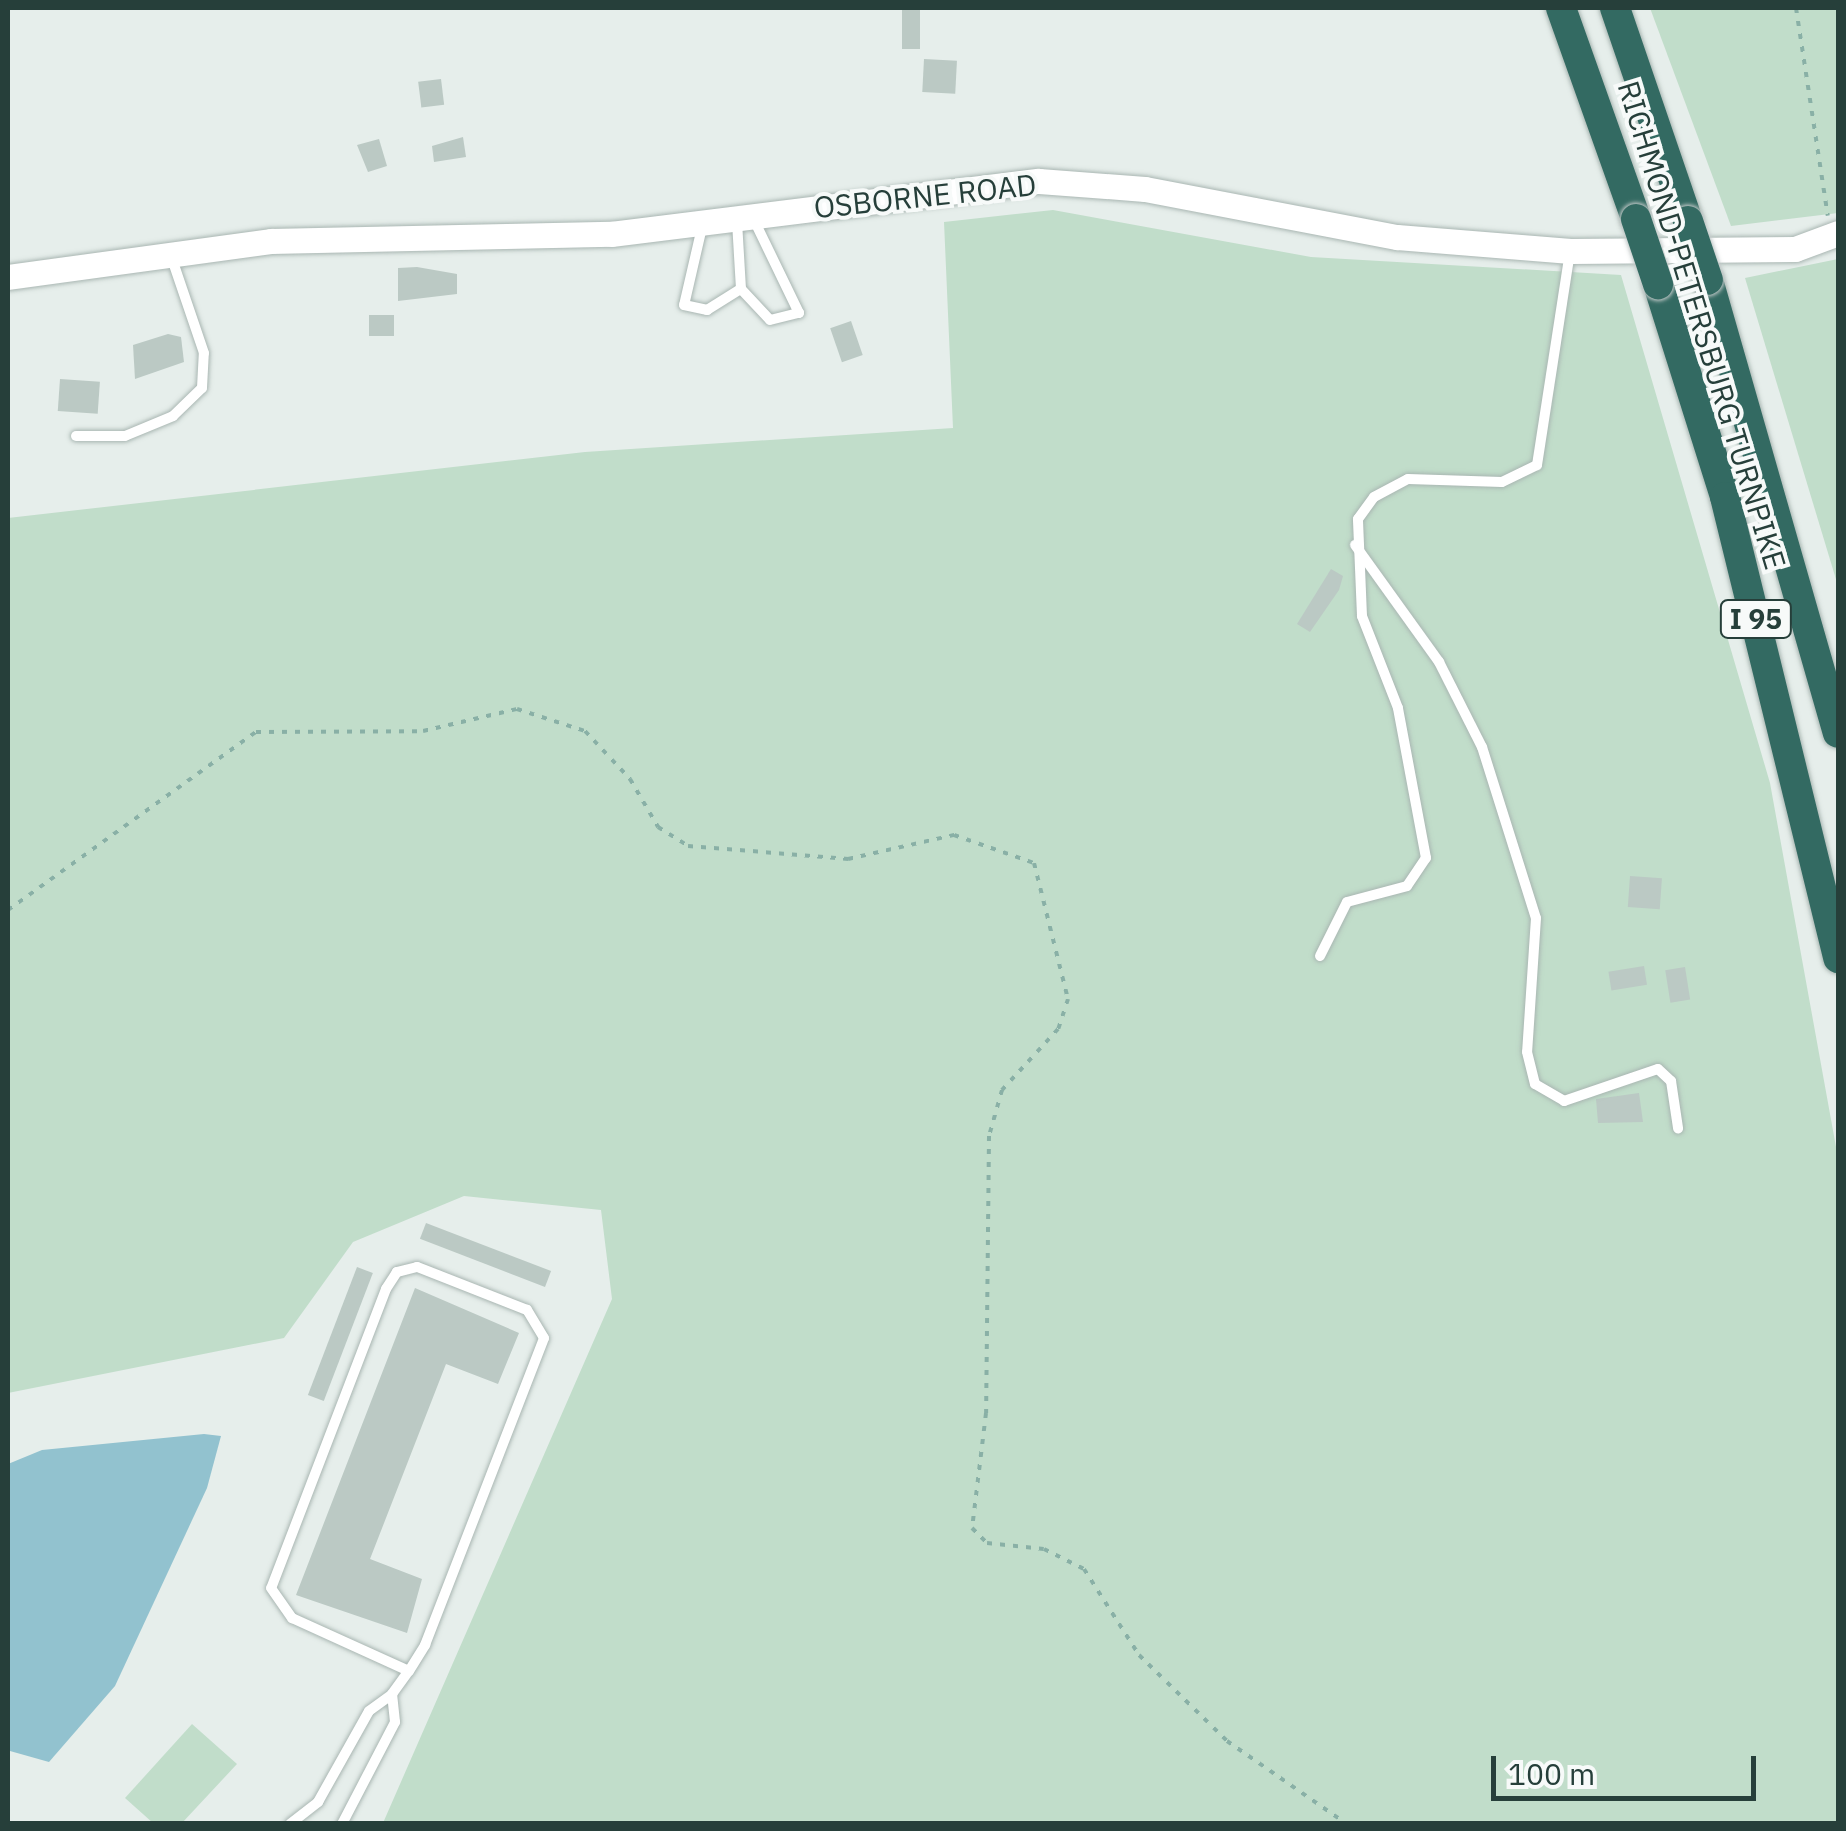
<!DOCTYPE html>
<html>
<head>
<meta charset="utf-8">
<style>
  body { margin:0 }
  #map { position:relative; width:1846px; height:1831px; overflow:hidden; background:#e6eeeb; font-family:"IBM Plex Sans",sans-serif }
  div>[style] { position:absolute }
  .green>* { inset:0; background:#c1ddca }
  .water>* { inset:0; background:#92c2cf }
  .building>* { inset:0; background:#bbc9c4; transform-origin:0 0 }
  .path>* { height:4px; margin-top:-2px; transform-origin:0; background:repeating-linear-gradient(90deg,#89b0a6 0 5px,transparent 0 13px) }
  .roads { filter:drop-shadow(0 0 2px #a9b6b2) drop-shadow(0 0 2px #a9b6b2) }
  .service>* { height:10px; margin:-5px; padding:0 5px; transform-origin:5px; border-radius:5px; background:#fff }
  .tertiary>* { height:25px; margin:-12.5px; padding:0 12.5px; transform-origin:12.5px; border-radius:12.5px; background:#fff }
  .motorway>* { height:30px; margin:-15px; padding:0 15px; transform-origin:15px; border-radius:15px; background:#336a62 }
  .bridges { filter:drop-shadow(0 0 2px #c2c9c8) drop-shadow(0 0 2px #c2c9c8) }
  .motorway-bridge>* { height:30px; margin:-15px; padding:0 15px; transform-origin:15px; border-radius:15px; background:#336a62 }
  span { translate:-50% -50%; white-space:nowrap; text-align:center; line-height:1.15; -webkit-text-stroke:8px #f7faf9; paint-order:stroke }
  .shield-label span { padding:2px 8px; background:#f7faf9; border:2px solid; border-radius:8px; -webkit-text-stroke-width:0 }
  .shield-label { font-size:28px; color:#263f3a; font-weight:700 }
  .street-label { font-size:30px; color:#263f3a }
  .frame { position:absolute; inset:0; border:10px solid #263f3a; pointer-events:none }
  .scale { position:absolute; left:1491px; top:1756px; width:265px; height:45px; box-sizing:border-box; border:5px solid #263f3a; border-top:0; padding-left:12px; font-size:30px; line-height:35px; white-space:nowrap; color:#263f3a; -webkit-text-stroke:8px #f7faf9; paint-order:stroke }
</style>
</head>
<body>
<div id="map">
  <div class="green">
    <i style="clip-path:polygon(1650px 8px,1838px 8px,1838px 213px,1731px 226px)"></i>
    <i style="clip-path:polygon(1053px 210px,1311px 257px,1621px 275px,1770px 783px,1838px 1158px,1838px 1823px,383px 1823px,612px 1299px,601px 1210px,464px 1196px,353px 1242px,284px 1338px,8px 1393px,8px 518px,585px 452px,953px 428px,944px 222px)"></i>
    <i style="clip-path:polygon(1838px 259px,1838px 586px,1745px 278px)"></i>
    <i style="clip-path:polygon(192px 1724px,237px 1764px,182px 1823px,153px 1823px,125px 1798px)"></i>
  </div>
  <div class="water">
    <i style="clip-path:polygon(204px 1434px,221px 1436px,207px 1488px,115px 1686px,49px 1762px,10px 1751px,8px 1464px,42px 1450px)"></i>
  </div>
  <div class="building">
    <i style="left:902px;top:8px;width:18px;height:41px"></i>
    <i style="left:924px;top:59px;width:33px;height:33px;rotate:3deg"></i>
    <i style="left:441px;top:79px;width:26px;height:23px;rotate:83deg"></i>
    <i style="clip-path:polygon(463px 137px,466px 157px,434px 162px,432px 146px)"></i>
    <i style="clip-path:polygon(379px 139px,387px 166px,368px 172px,357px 145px)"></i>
    <i style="clip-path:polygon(417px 267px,457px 274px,457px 294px,398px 301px,398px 268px)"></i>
    <i style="left:369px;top:315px;width:25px;height:21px"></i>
    <i style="left:851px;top:321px;width:36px;height:22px;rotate:71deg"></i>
    <i style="clip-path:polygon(168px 334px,181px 337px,184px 362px,135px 379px,133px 345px)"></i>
    <i style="left:60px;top:379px;width:40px;height:32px;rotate:4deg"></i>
    <i style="clip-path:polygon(1331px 569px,1343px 576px,1339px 590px,1310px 632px,1297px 624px)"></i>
    <i style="left:1630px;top:876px;width:32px;height:31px;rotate:4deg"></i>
    <i style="left:1644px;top:966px;width:19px;height:36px;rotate:81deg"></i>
    <i style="left:1685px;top:967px;width:33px;height:20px;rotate:81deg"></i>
    <i style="clip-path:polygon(1639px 1093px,1643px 1122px,1598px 1123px,1596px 1099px)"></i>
    <i style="left:426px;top:1223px;width:134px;height:17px;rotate:21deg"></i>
    <i style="left:357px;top:1267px;width:17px;height:137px;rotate:21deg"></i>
    <i style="clip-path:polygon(415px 1288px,519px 1333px,498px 1384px,446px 1364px,370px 1559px,422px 1579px,407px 1633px,296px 1595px)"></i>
  </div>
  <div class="path">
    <i style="left:1796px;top:8px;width:210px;rotate:81.3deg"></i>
    <i style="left:8px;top:910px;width:305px;rotate:-35.7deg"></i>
    <i style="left:256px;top:732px;width:167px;rotate:-0.3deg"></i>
    <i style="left:423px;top:731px;width:97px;rotate:-13.2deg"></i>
    <i style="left:517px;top:709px;width:71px;rotate:17.9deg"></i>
    <i style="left:585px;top:731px;width:66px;rotate:46.8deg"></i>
    <i style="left:630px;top:779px;width:56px;rotate:59.7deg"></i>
    <i style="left:658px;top:827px;width:36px;rotate:32deg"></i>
    <i style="left:688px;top:846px;width:161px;rotate:4.6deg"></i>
    <i style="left:848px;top:859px;width:109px;rotate:-12.8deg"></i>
    <i style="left:954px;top:835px;width:85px;rotate:19.3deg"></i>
    <i style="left:1034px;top:863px;width:140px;rotate:76deg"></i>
    <i style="left:1068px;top:999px;width:32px;rotate:108deg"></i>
    <i style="left:1058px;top:1029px;width:83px;rotate:132.6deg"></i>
    <i style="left:1002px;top:1090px;width:48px;rotate:105.8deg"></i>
    <i style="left:989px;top:1136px;width:277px;rotate:90.6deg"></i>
    <i style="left:986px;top:1413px;width:116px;rotate:96.9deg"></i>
    <i style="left:972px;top:1528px;width:21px;rotate:45deg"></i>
    <i style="left:987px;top:1543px;width:57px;rotate:6deg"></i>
    <i style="left:1044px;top:1549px;width:45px;rotate:26.6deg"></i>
    <i style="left:1084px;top:1569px;width:102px;rotate:57.4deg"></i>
    <i style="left:1139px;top:1655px;width:123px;rotate:44.3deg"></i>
    <i style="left:1227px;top:1741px;width:146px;rotate:34.7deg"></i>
  </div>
  <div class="roads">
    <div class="service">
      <i style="left:703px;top:223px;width:84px;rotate:103deg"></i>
      <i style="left:684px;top:305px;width:24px;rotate:12deg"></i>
      <i style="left:707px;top:310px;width:40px;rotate:-32deg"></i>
      <i style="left:741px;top:289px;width:68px;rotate:-93.4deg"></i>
      <i style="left:741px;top:289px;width:42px;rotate:46.9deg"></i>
      <i style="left:770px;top:320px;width:30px;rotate:-14deg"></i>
      <i style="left:799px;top:313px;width:106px;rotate:-115.8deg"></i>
      <i style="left:76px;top:436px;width:49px"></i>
      <i style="left:125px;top:436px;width:52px;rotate:-22.6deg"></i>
      <i style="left:173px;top:416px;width:40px;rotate:-44deg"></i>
      <i style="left:202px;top:388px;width:35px;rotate:-87deg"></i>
      <i style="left:204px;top:353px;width:102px;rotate:-108.8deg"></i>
      <i style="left:1355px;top:545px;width:144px;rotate:54.3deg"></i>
      <i style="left:1439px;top:662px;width:95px;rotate:63.2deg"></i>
      <i style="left:1482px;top:747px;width:179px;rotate:72.5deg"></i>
      <i style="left:1536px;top:918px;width:134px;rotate:93.8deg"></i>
      <i style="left:1527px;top:1052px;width:33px;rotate:76deg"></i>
      <i style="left:1535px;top:1084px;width:34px;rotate:30deg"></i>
      <i style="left:1564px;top:1101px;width:99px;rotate:-18.8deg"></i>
      <i style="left:1658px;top:1069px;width:18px;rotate:43deg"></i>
      <i style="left:1671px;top:1081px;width:48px;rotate:81.5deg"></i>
      <i style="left:1320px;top:956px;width:60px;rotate:-63.4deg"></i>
      <i style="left:1347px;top:902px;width:62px;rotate:-14.9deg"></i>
      <i style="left:1407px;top:886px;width:34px;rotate:-56deg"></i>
      <i style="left:1426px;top:858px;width:153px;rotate:-100.6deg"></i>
      <i style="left:1398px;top:708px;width:99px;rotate:-111.4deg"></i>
      <i style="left:1362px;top:616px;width:97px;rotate:-92.4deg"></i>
      <i style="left:1358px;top:519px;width:27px;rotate:-54deg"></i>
      <i style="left:1374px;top:497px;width:38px;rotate:-28deg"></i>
      <i style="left:1408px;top:479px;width:94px;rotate:1.8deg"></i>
      <i style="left:1502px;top:482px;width:39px;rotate:-26deg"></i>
      <i style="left:1537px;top:465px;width:216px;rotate:-81.2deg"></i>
      <i style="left:290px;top:1824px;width:36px;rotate:-38deg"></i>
      <i style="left:318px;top:1802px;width:104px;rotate:-60.7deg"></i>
      <i style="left:369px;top:1711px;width:29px;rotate:-36deg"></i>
      <i style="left:392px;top:1694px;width:29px;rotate:-54deg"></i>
      <i style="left:409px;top:1671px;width:31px;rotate:-58deg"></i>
      <i style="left:425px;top:1645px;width:329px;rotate:-68.8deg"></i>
      <i style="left:544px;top:1338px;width:33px;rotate:-121deg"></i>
      <i style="left:527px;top:1310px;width:118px;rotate:-158.6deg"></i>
      <i style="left:417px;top:1267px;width:21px;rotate:166deg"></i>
      <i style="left:397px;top:1272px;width:20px;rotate:123deg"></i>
      <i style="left:386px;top:1289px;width:320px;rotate:111deg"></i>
      <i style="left:271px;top:1588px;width:37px;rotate:55deg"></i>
      <i style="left:292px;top:1618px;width:128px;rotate:24.4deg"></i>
      <i style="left:342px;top:1824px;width:115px;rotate:-62.5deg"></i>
      <i style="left:395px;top:1722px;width:28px;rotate:-96deg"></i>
    </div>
    <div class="tertiary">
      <i style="left:8px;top:277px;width:265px;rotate:-7.8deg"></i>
      <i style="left:271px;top:241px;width:340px;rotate:-1.2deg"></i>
      <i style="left:611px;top:234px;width:431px;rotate:-7.1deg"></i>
      <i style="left:1039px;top:181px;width:106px;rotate:4.3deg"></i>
      <i style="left:1145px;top:189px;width:257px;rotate:10.8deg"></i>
      <i style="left:1397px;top:237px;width:174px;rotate:4.6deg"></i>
      <i style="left:1570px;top:251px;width:225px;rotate:-0.5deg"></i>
      <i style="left:1795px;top:249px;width:46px;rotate:-20.4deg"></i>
    </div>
    <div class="motorway">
      <i style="left:1561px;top:8px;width:224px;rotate:70.4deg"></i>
      <i style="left:1615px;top:8px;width:225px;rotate:71.1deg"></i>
      <i style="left:1708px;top:280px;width:471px;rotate:74deg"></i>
      <i style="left:1658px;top:284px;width:223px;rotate:72.5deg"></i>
      <i style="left:1725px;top:497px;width:475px;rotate:76.2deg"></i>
    </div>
  </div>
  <div class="bridges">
    <div class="motorway-bridge">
      <i style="left:1636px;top:219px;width:69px;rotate:71.3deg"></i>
      <i style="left:1688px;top:221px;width:62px;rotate:71.3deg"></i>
    </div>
  </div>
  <div class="shield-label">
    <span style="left:1756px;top:619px">I 95</span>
  </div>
  <div class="street-label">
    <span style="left:925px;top:196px;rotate:-6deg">OSBORNE ROAD</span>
    <span style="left:1702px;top:325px;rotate:73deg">RICHMOND-PETERSBURG TURNPIKE</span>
  </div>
  <div class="frame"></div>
  <div class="scale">100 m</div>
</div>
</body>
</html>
